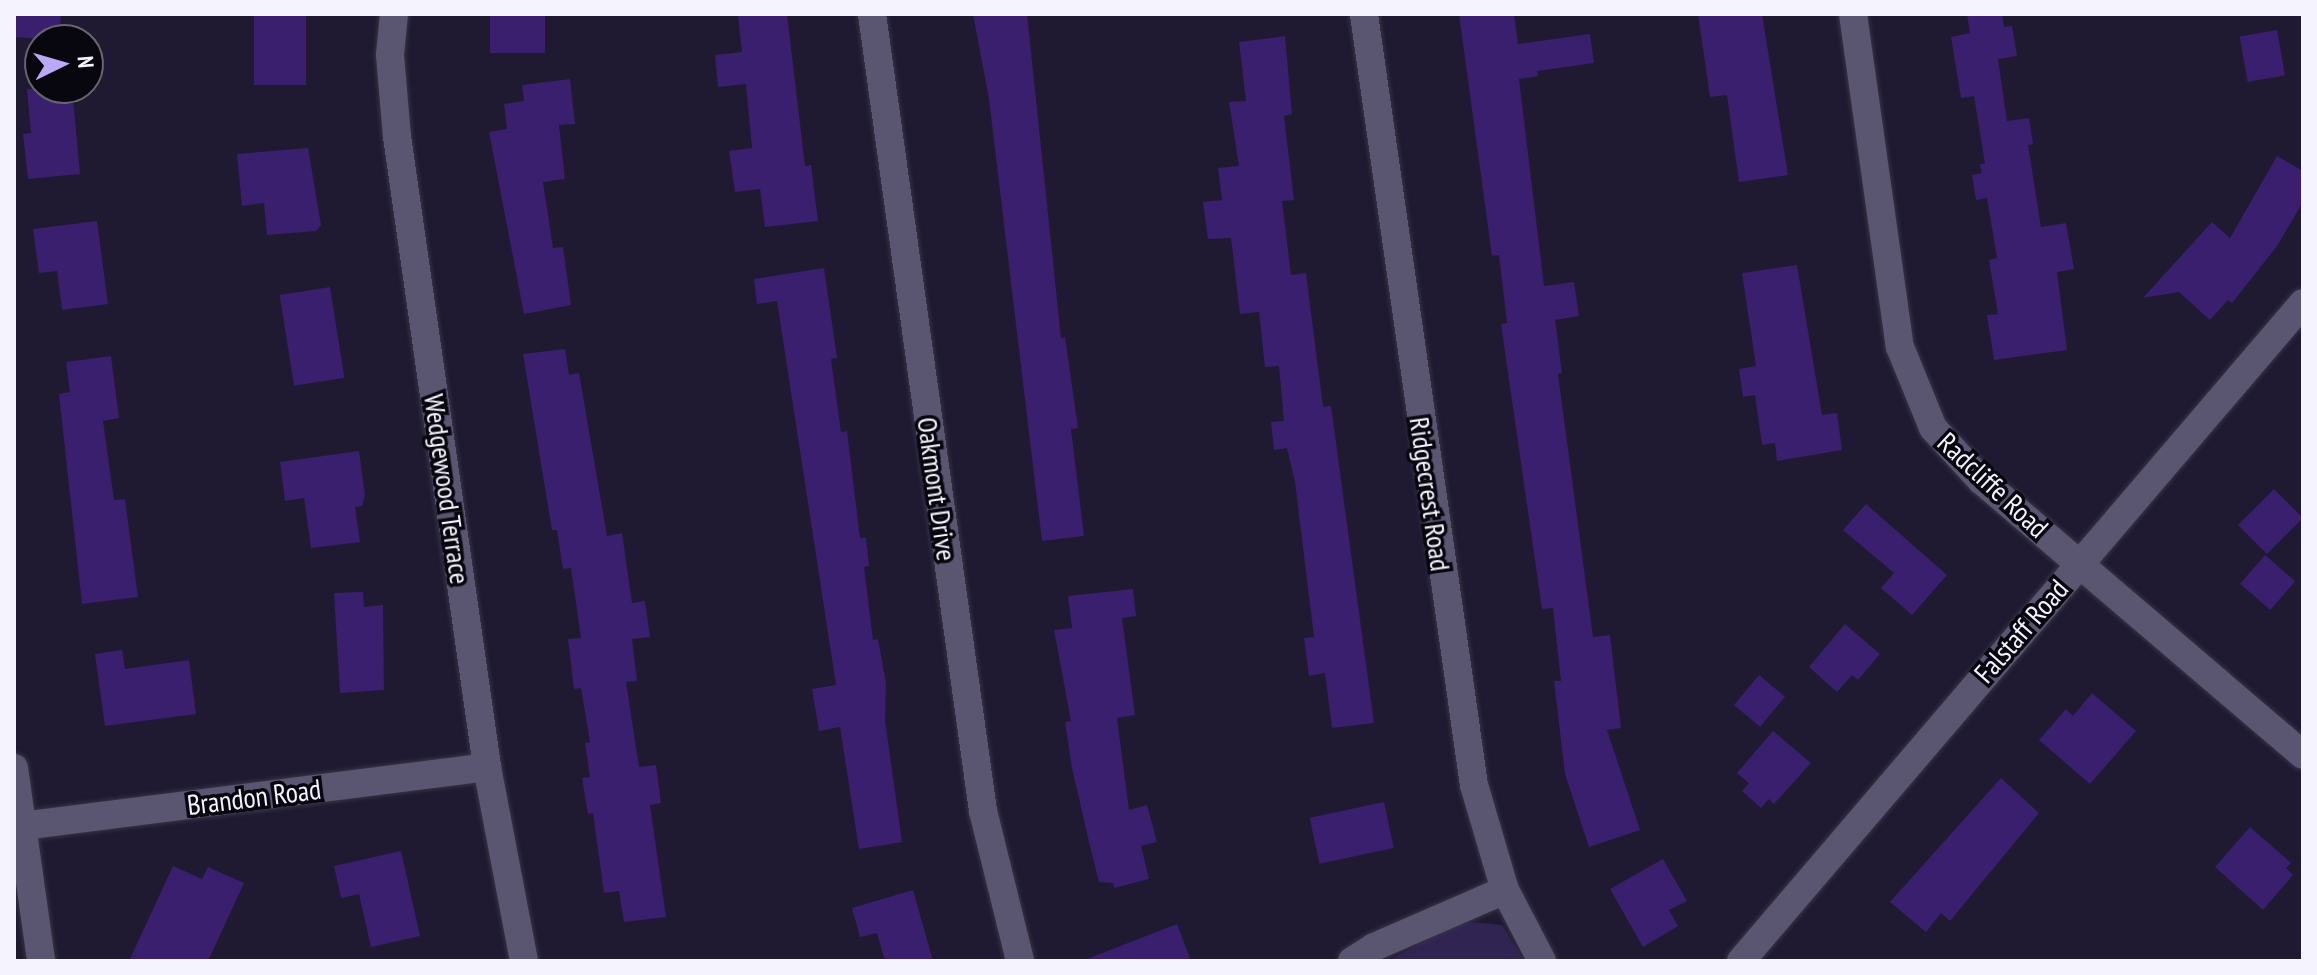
<!DOCTYPE html>
<html>
<head>
<meta charset="utf-8">
<style>
  body { margin:0 }
  #map { position:relative; width:2317px; height:975px; overflow:hidden; background:#1f1a31; font-family:"PT Sans Narrow",sans-serif }
  div>[style] { position:absolute }
  .green>* { inset:0; background:#302453 }
  .building>* { inset:0; background:#391f6e; transform-origin:0 0 }
  .roads { filter:drop-shadow(0 0 2px #383446) drop-shadow(0 0 2px #383446) }
  .minor>* { height:28px; margin:-14px; padding:0 14px; transform-origin:14px; border-radius:14px; background:#5a5570 }
  span { translate:-50% -50%; white-space:nowrap; text-align:center; line-height:1.15; -webkit-text-stroke:7px #080710; paint-order:stroke }
  .street-label { font-size:28px; color:#f5f3fd }
  .frame { position:absolute; inset:0; border:16px solid #f5f3fd; pointer-events:none }
  .north { position:absolute; left:24px; top:24px; width:80px; height:80px; box-sizing:border-box; background:#080710; border:2px solid #67656f; border-radius:50%; rotate:85deg; font-size:22px; font-weight:700; line-height:32px; text-align:center; color:#f5f3fd }
  .north::after { content:''; display:block; margin:auto; width:28px; height:36px; background:#baaaf6; clip-path:polygon(50% 0,100% 100%,50% 72%,0 100%) }
</style>
</head>
<body>
<div id="map">
  <div class="green">
    <i style="clip-path:polygon(1461px 921px,1502px 925px,1524px 961px,1388px 961px)"></i>
  </div>
  <div class="building">
    <i style="clip-path:polygon(14px 14px,61px 14px,59px 40px,14px 37px)"></i>
    <i style="left:254px;top:14px;width:52px;height:71px"></i>
    <i style="left:490px;top:14px;width:55px;height:39px"></i>
    <i style="clip-path:polygon(787px 14px,805px 166px,811px 165px,818px 221px,765px 227px,760px 189px,735px 192px,729px 151px,752px 148px,746px 84px,718px 87px,715px 55px,742px 52px,738px 16px)"></i>
    <i style="clip-path:polygon(973px 14px,1027px 14px,1061px 338px,1065px 337px,1078px 428px,1071px 429px,1084px 536px,1042px 541px,989px 99px)"></i>
    <i style="clip-path:polygon(1459px 14px,1514px 14px,1518px 44px,1590px 34px,1594px 63px,1537px 71px,1538px 76px,1519px 79px,1544px 286px,1574px 282px,1579px 316px,1555px 320px,1562px 373px,1558px 374px,1593px 637px,1610px 635px,1621px 728px,1607px 730px,1640px 830px,1589px 847px,1565px 774px,1554px 681px,1561px 681px,1553px 608px,1542px 609px,1501px 324px,1507px 323px,1499px 255px,1492px 256px)"></i>
    <i style="clip-path:polygon(1698px 14px,1762px 14px,1788px 175px,1739px 182px,1727px 95px,1710px 97px)"></i>
    <i style="clip-path:polygon(1967px 14px,2002px 14px,2004px 27px,2012px 26px,2017px 56px,1998px 59px,2007px 121px,2029px 118px,2033px 144px,2028px 145px,2041px 227px,2066px 223px,2074px 269px,2057px 272px,2067px 350px,1994px 360px,1987px 315px,1998px 314px,1989px 260px,1997px 258px,1987px 198px,1976px 200px,1972px 175px,1982px 173px,1980px 164px,1985px 164px,1974px 96px,1961px 98px,1951px 37px,1970px 33px)"></i>
    <i style="left:2277px;top:30px;width:46px;height:38px;rotate:80deg"></i>
    <i style="clip-path:polygon(1285px 36px,1292px 114px,1284px 116px,1294px 200px,1282px 201px,1291px 275px,1306px 273px,1323px 407px,1331px 406px,1374px 723px,1332px 728px,1325px 673px,1309px 676px,1304px 638px,1314px 637px,1295px 482px,1287px 448px,1274px 450px,1271px 422px,1284px 421px,1279px 366px,1265px 367px,1259px 312px,1240px 314px,1231px 238px,1208px 239px,1203px 202px,1222px 200px,1218px 168px,1239px 166px,1229px 102px,1246px 101px,1239px 42px)"></i>
    <i style="clip-path:polygon(570px 79px,575px 124px,559px 125px,565px 179px,543px 182px,553px 248px,563px 247px,571px 305px,524px 314px,489px 132px,507px 129px,504px 104px,524px 101px,522px 85px)"></i>
    <i style="clip-path:polygon(72px 88px,80px 174px,28px 179px,23px 134px,31px 133px,27px 89px)"></i>
    <i style="clip-path:polygon(308px 148px,321px 225px,316px 231px,267px 235px,264px 203px,242px 206px,237px 154px)"></i>
    <i style="clip-path:polygon(2277px 156px,2303px 171px,2303px 202px,2277px 246px,2232px 303px,2228px 300px,2210px 320px,2179px 292px,2143px 298px,2212px 222px,2230px 238px)"></i>
    <i style="clip-path:polygon(97px 221px,108px 304px,62px 310px,57px 271px,39px 273px,33px 229px)"></i>
    <i style="clip-path:polygon(1797px 265px,1822px 415px,1837px 413px,1842px 450px,1777px 461px,1775px 443px,1762px 445px,1755px 395px,1743px 397px,1739px 369px,1756px 366px,1742px 273px)"></i>
    <i style="clip-path:polygon(824px 268px,837px 358px,831px 359px,841px 432px,847px 431px,860px 538px,866px 538px,869px 566px,864px 567px,873px 640px,878px 639px,886px 683px,885px 720px,902px 842px,859px 849px,840px 727px,819px 731px,812px 689px,836px 685px,777px 301px,757px 304px,754px 279px)"></i>
    <i style="left:330px;top:287px;width:92px;height:51px;rotate:81deg"></i>
    <i style="clip-path:polygon(565px 349px,569px 375px,579px 373px,607px 536px,622px 533px,632px 603px,645px 601px,650px 637px,632px 639px,637px 681px,626px 682px,639px 767px,656px 765px,661px 803px,650px 805px,666px 917px,624px 922px,619px 891px,604px 893px,593px 813px,588px 814px,582px 778px,590px 777px,585px 743px,590px 742px,581px 688px,574px 689px,568px 639px,581px 638px,571px 568px,563px 569px,557px 530px,552px 530px,523px 354px)"></i>
    <i style="clip-path:polygon(111px 356px,119px 418px,103px 421px,114px 500px,125px 499px,138px 597px,82px 604px,59px 394px,70px 392px,66px 362px)"></i>
    <i style="clip-path:polygon(359px 451px,365px 495px,362px 506px,355px 507px,360px 542px,311px 548px,304px 498px,285px 501px,280px 462px)"></i>
    <i style="left:2274px;top:489px;width:41px;height:51px;rotate:45deg"></i>
    <i style="clip-path:polygon(1866px 504px,1947px 575px,1912px 615px,1881px 588px,1894px 573px,1843px 530px)"></i>
    <i style="left:2265px;top:555px;width:40px;height:38px;rotate:41deg"></i>
    <i style="clip-path:polygon(1133px 589px,1136px 616px,1122px 618px,1135px 715px,1117px 718px,1129px 810px,1147px 805px,1157px 842px,1141px 846px,1149px 879px,1114px 888px,1113px 883px,1099px 882px,1090px 846px,1072px 768px,1065px 722px,1071px 721px,1054px 630px,1072px 628px,1068px 596px)"></i>
    <i style="clip-path:polygon(363px 592px,364px 607px,383px 605px,384px 690px,340px 693px,334px 593px)"></i>
    <i style="clip-path:polygon(1845px 624px,1880px 654px,1858px 680px,1852px 675px,1837px 692px,1809px 667px)"></i>
    <i style="clip-path:polygon(122px 650px,125px 669px,189px 660px,196px 714px,105px 726px,95px 654px)"></i>
    <i style="left:1759px;top:675px;width:34px;height:39px;rotate:40deg"></i>
    <i style="clip-path:polygon(2092px 693px,2136px 731px,2090px 784px,2039px 740px,2066px 709px,2073px 716px)"></i>
    <i style="clip-path:polygon(1773px 731px,1811px 763px,1774px 804px,1769px 799px,1761px 808px,1742px 791px,1749px 783px,1737px 773px)"></i>
    <i style="clip-path:polygon(2001px 778px,2039px 813px,1950px 921px,1941px 913px,1926px 932px,1890px 902px)"></i>
    <i style="left:1384px;top:802px;width:47px;height:76px;rotate:78deg"></i>
    <i style="clip-path:polygon(2250px 827px,2291px 863px,2286px 868px,2293px 875px,2263px 910px,2215px 867px)"></i>
    <i style="clip-path:polygon(401px 851px,420px 936px,371px 947px,359px 894px,341px 898px,334px 866px)"></i>
    <i style="clip-path:polygon(1663px 859px,1687px 901px,1669px 910px,1678px 926px,1643px 947px,1610px 889px)"></i>
    <i style="clip-path:polygon(173px 866px,202px 879px,208px 867px,244px 883px,208px 961px,129px 961px)"></i>
    <i style="clip-path:polygon(913px 890px,933px 961px,885px 961px,877px 933px,860px 937px,852px 908px)"></i>
    <i style="clip-path:polygon(1177px 924px,1191px 961px,1088px 961px,1087px 959px)"></i>
  </div>
  <div class="roads">
    <div class="minor">
      <i style="left:394px;top:14px;width:41px;rotate:95.6deg"></i>
      <i style="left:390px;top:55px;width:81px;rotate:85.1deg"></i>
      <i style="left:397px;top:136px;width:637px;rotate:81.88deg"></i>
      <i style="left:487px;top:767px;width:197px;rotate:79.2deg"></i>
      <i style="left:872px;top:14px;width:805px;rotate:82.07deg"></i>
      <i style="left:983px;top:811px;width:154px;rotate:76.1deg"></i>
      <i style="left:1364px;top:14px;width:779px;rotate:81.88deg"></i>
      <i style="left:1474px;top:785px;width:109px;rotate:73.6deg"></i>
      <i style="left:1505px;top:890px;width:80px;rotate:62.5deg"></i>
      <i style="left:1853px;top:14px;width:336px;rotate:82deg"></i>
      <i style="left:1900px;top:347px;width:87px;rotate:67.8deg"></i>
      <i style="left:1933px;top:428px;width:71px;rotate:47.3deg"></i>
      <i style="left:1981px;top:480px;width:423px;rotate:40.5deg"></i>
      <i style="left:14px;top:768px;width:195px;rotate:82deg"></i>
      <i style="left:22px;top:826px;width:469px;rotate:-7.2deg"></i>
      <i style="left:1352px;top:961px;width:26px;rotate:-32deg"></i>
      <i style="left:1374px;top:947px;width:143px;rotate:-23.5deg"></i>
      <i style="left:1741px;top:961px;width:865px;rotate:-49.5deg"></i>
    </div>
  </div>
  <div class="street-label">
    <span style="left:1993px;top:485px;rotate:43deg">Radcliffe Road</span>
    <span style="left:447px;top:489px;rotate:82deg">Wedgewood Terrace</span>
    <span style="left:937px;top:489px;rotate:82deg">Oakmont Drive</span>
    <span style="left:1430px;top:494px;rotate:82deg">Ridgecrest Road</span>
    <span style="left:2021px;top:631px;rotate:-49deg">Falstaff Road</span>
    <span style="left:254px;top:797px;rotate:-7deg">Brandon Road</span>
  </div>
  <div class="frame"></div>
  <div class="north">N</div>
</div>
</body>
</html>
